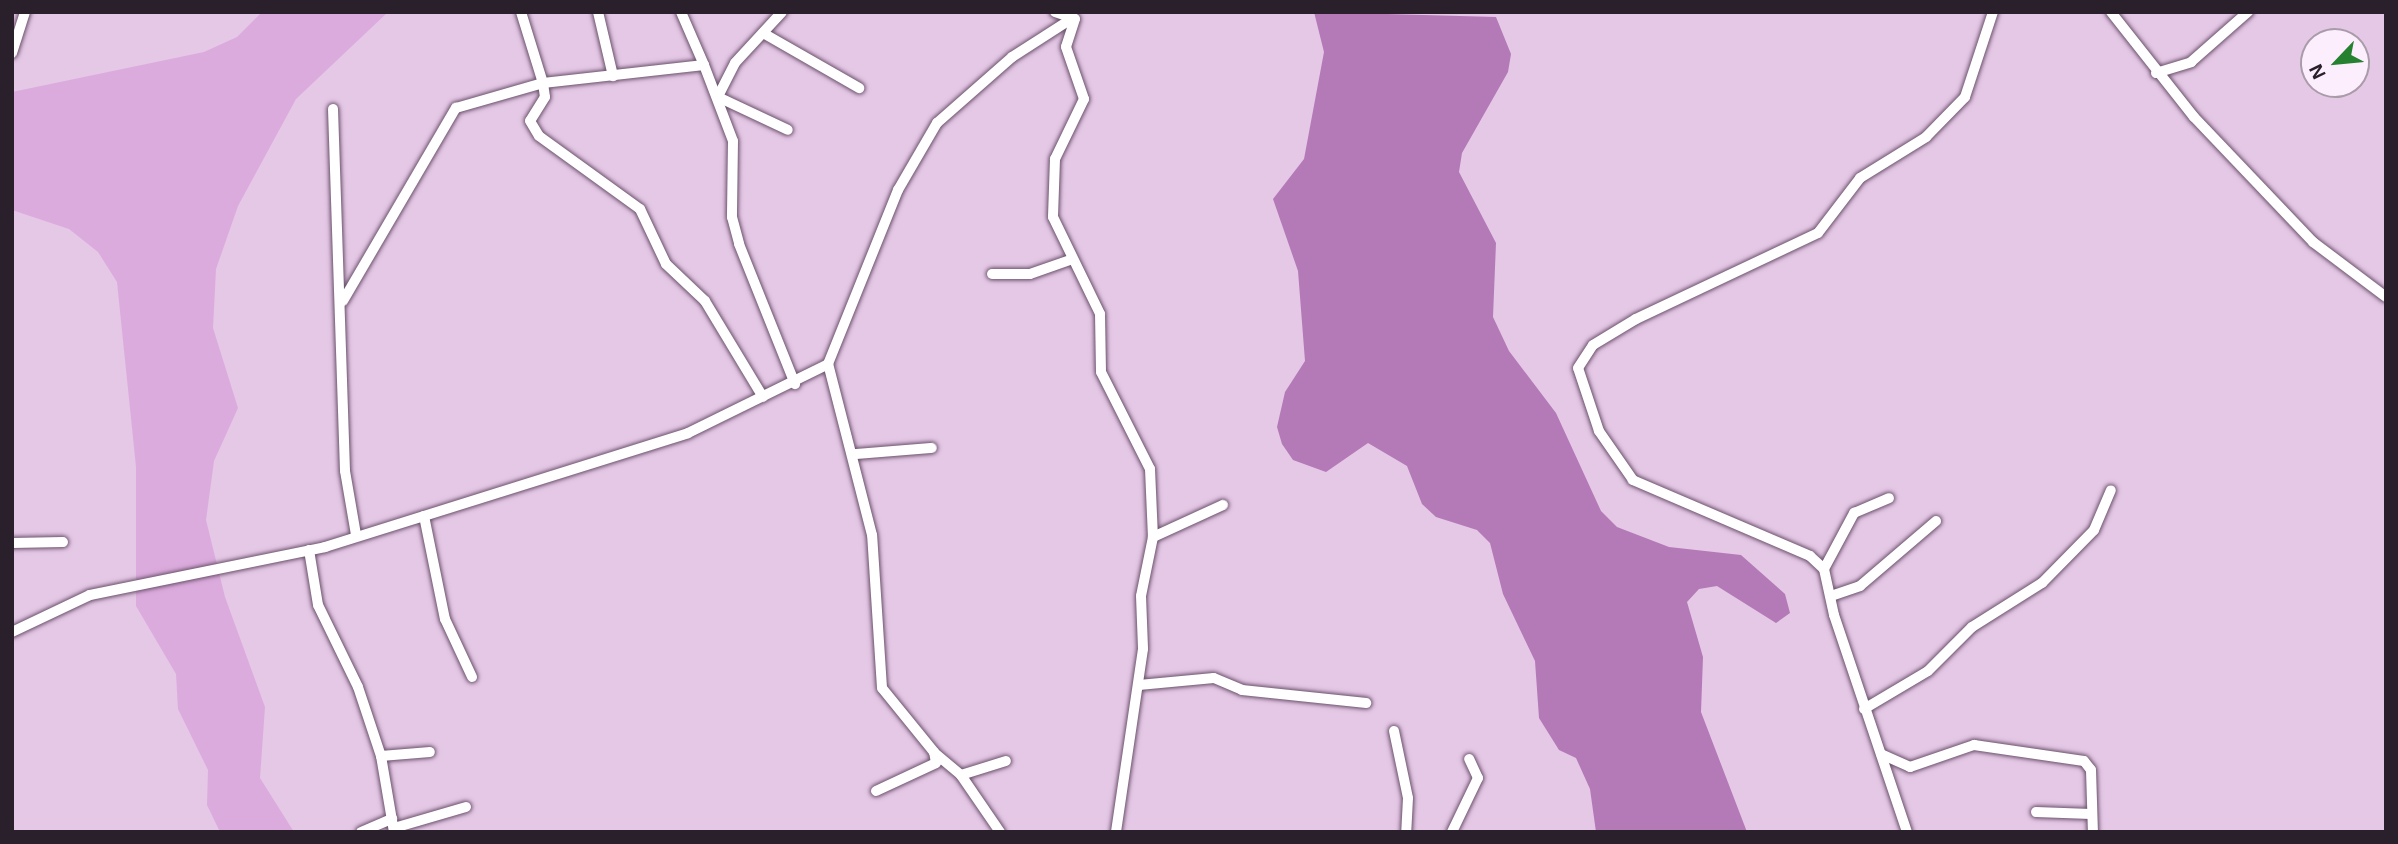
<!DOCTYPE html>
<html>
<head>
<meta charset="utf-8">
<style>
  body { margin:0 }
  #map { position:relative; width:2398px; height:844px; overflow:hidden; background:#e5c7e6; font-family:Helvetica,sans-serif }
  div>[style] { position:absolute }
  .green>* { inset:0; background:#dcabde }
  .forest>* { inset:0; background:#b479b7 }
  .roads { filter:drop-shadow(0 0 2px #6b526c) drop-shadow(0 0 2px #6b526c) }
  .minor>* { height:10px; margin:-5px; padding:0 5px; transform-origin:5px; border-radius:5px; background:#fff }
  span { translate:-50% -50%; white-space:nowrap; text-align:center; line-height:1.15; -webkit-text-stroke:7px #fdeefd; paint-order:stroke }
  .frame { position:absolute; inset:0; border:14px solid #2a202b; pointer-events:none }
  .north { position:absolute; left:2300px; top:28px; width:70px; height:70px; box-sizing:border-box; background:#fdeefd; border:2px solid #a99ca9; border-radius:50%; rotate:244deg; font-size:19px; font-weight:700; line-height:28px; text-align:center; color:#2a202b }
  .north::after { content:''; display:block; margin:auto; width:24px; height:32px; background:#258030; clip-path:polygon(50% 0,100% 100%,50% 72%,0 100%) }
</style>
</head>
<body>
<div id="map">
  <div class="green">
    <i style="clip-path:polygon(262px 12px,388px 12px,296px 99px,238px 206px,216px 269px,213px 328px,238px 408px,214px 461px,206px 520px,225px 597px,265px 707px,260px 778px,294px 832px,220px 832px,207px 805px,208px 770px,178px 709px,176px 674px,136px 606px,136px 467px,117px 282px,98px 252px,69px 229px,12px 210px,12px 92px,204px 52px,237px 37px)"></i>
  </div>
  <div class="forest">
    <i style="clip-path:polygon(1314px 12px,1496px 17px,1511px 54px,1508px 72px,1462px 153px,1459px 172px,1496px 243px,1493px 317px,1509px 351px,1556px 413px,1601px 511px,1617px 527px,1669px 547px,1741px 555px,1785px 594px,1790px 613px,1776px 623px,1717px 586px,1699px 589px,1687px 602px,1703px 657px,1701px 712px,1747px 832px,1596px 832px,1590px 789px,1576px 758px,1559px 750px,1539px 718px,1535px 661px,1503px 594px,1490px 543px,1477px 530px,1436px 517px,1422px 504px,1407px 466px,1368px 443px,1326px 472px,1293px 460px,1282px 444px,1277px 427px,1285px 392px,1305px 361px,1298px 271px,1273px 199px,1304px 159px,1324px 52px)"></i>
  </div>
  <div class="roads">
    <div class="minor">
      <i style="left:521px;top:12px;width:74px;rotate:72.8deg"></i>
      <i style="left:543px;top:83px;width:14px;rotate:82deg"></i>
      <i style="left:545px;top:97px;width:28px;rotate:122deg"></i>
      <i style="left:530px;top:121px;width:17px;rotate:59deg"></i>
      <i style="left:539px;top:136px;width:125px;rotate:35.9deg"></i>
      <i style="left:640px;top:209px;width:61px;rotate:64.7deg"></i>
      <i style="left:666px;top:264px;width:54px;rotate:43.5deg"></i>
      <i style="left:705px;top:301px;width:112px;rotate:58.9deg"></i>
      <i style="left:598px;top:12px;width:66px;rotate:76.8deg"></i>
      <i style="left:681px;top:12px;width:58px;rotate:66.5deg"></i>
      <i style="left:782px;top:12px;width:69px;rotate:132.7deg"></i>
      <i style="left:735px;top:63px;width:38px;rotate:117deg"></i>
      <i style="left:718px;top:97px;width:77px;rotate:25.2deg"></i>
      <i style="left:1055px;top:12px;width:21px;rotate:19deg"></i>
      <i style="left:1075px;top:19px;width:29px;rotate:108deg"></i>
      <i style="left:1066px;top:47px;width:55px;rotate:70.9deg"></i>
      <i style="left:1084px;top:99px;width:67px;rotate:115.8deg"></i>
      <i style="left:1055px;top:159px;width:58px;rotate:92deg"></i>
      <i style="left:1053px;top:217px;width:108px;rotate:64.1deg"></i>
      <i style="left:1100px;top:314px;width:58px;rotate:89deg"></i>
      <i style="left:1101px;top:372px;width:109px;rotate:63.2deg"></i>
      <i style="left:1150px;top:469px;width:68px;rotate:87.5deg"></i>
      <i style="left:1153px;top:537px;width:60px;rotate:101.5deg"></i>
      <i style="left:1141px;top:596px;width:53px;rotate:87.8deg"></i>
      <i style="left:1143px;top:649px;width:185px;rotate:98.4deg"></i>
      <i style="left:2111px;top:12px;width:134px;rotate:51.7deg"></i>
      <i style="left:2194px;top:117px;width:173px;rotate:46.4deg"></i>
      <i style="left:2313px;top:242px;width:91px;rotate:37deg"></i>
      <i style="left:763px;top:33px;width:111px;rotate:29.8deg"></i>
      <i style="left:12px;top:53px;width:43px;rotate:-72.4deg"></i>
      <i style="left:2156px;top:73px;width:37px;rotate:-17deg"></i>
      <i style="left:2191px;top:62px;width:76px;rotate:-41.3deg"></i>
      <i style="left:333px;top:109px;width:362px;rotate:88.1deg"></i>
      <i style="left:345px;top:471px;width:65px;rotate:80.2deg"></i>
      <i style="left:992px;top:274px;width:38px"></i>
      <i style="left:1030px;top:274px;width:42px;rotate:-19.3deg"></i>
      <i style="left:343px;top:301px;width:224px;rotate:-59.7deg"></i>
      <i style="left:456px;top:108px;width:91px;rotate:-16deg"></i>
      <i style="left:543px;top:83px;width:162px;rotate:-6.4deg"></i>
      <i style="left:704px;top:65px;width:81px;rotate:69.1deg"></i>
      <i style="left:733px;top:141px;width:76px;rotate:90.8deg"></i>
      <i style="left:732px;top:217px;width:28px;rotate:75deg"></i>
      <i style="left:739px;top:244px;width:151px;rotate:68.2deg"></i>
      <i style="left:855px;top:454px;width:77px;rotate:-4.5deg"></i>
      <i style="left:424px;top:516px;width:105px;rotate:78.5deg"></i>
      <i style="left:445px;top:619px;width:64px;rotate:65deg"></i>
      <i style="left:1153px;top:537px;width:77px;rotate:-24.6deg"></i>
      <i style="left:12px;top:543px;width:51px;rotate:-1.1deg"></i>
      <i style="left:309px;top:550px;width:56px;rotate:80.7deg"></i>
      <i style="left:318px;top:605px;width:91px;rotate:64deg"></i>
      <i style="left:358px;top:687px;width:73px;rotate:71.6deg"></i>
      <i style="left:381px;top:756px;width:77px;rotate:80.3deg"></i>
      <i style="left:1824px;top:569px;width:64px;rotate:-61.8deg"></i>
      <i style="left:1854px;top:513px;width:38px;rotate:-23deg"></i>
      <i style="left:1831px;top:596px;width:31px;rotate:-19deg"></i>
      <i style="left:1860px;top:586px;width:100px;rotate:-40.5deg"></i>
      <i style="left:12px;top:632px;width:86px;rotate:-25.4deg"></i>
      <i style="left:90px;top:595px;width:240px;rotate:-11.5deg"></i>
      <i style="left:325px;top:547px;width:380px;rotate:-17.4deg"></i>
      <i style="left:688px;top:433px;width:156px;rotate:-26.2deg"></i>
      <i style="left:1139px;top:685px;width:75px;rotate:-5.3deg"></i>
      <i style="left:1214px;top:678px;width:30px;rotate:23deg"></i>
      <i style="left:1242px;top:690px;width:125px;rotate:6deg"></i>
      <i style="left:1864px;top:709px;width:74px;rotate:-30.7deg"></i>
      <i style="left:1928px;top:671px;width:62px;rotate:-45deg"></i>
      <i style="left:1972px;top:627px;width:83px;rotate:-32.2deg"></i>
      <i style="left:2042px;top:583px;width:74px;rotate:-45.5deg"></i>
      <i style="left:2094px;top:530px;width:43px;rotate:-67deg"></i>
      <i style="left:1394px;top:731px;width:68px;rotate:78.2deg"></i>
      <i style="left:1408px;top:798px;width:34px;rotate:93deg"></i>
      <i style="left:1881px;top:754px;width:32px;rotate:24deg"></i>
      <i style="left:1910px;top:767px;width:68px;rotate:-19deg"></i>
      <i style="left:1974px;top:745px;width:111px;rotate:8.3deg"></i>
      <i style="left:2084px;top:761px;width:11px;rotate:52deg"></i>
      <i style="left:2091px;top:770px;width:62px;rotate:88.2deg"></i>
      <i style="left:381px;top:756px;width:49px;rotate:-4.7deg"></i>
      <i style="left:961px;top:775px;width:47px;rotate:-17.3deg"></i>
      <i style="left:876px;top:791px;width:66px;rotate:-25deg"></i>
      <i style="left:936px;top:763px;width:11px;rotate:-100deg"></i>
      <i style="left:2036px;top:812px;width:55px;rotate:2.1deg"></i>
      <i style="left:394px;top:828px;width:75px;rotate:-16.3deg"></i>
      <i style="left:361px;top:832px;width:34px;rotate:-23deg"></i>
      <i style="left:1000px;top:832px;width:69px;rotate:-124.4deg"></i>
      <i style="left:961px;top:775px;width:35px;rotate:-140deg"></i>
      <i style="left:934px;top:752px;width:82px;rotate:-129.1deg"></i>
      <i style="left:882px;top:688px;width:153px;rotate:-93.7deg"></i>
      <i style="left:872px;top:535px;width:177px;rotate:-104.4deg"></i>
      <i style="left:828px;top:364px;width:188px;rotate:-68.1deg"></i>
      <i style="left:898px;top:190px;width:78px;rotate:-59.8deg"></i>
      <i style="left:937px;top:123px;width:100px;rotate:-41.3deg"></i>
      <i style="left:1012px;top:57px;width:67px;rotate:-32.7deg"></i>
      <i style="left:1452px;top:832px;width:60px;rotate:-64.3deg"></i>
      <i style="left:1478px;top:778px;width:21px;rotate:-115deg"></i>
      <i style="left:1907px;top:832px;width:229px;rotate:-108.6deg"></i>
      <i style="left:1834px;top:615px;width:47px;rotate:-102.3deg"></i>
      <i style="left:1824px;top:569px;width:19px;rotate:-137deg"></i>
      <i style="left:1810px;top:556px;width:193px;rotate:-156.8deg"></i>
      <i style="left:1633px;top:480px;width:60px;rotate:-124.8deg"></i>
      <i style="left:1599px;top:431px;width:66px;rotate:-108.4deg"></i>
      <i style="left:1578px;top:368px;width:27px;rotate:-57deg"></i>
      <i style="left:1593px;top:345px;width:50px;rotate:-31.2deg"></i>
      <i style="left:1636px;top:319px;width:201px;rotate:-25.3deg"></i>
      <i style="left:1818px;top:233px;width:69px;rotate:-52.6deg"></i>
      <i style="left:1860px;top:178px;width:78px;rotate:-31.8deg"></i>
      <i style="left:1926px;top:137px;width:56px;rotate:-45.7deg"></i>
      <i style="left:1965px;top:97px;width:89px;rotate:-71.8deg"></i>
    </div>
  </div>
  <div class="frame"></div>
  <div class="north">N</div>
</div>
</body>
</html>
